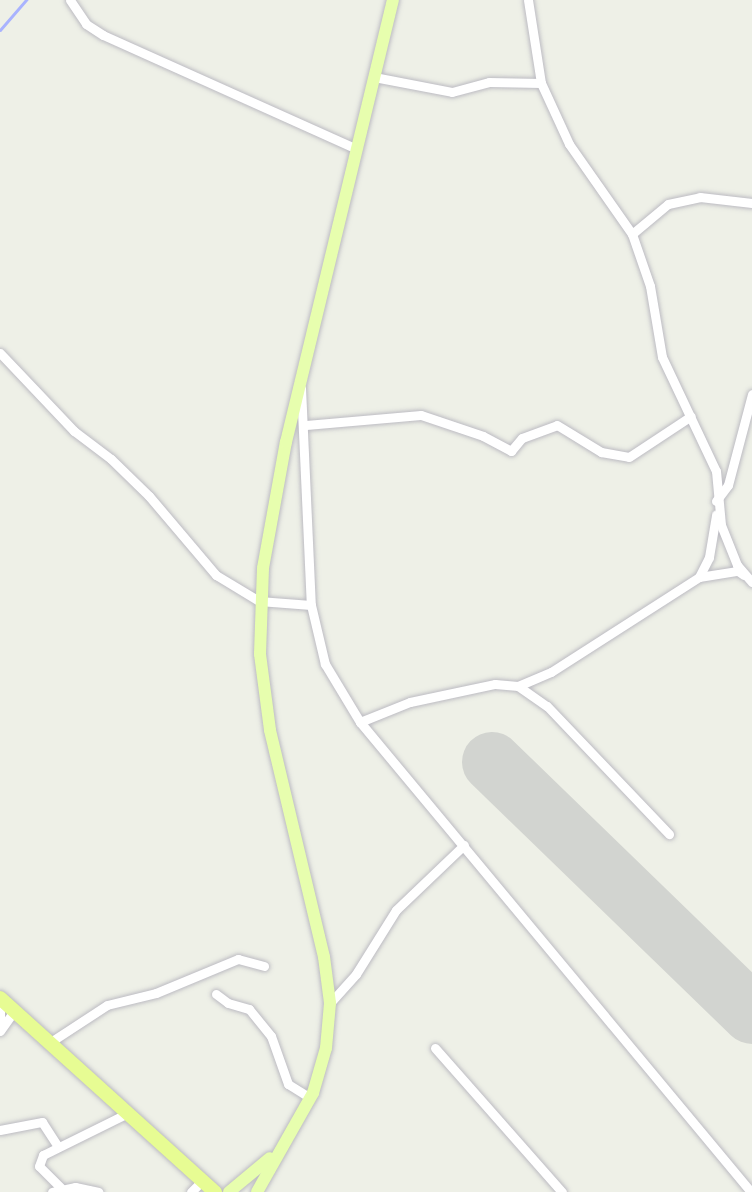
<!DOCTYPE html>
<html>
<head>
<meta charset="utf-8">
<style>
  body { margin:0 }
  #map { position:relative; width:752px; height:1192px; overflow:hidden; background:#eef0e7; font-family:"Work Sans",sans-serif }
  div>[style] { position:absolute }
  .stream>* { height:2.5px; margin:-1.25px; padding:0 1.25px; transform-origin:1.25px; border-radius:1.25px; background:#a9b3fe }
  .runway>* { height:60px; margin:-30px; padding:0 30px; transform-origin:30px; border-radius:30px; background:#d2d4d0 }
  .roads { filter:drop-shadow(0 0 2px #bcbbc2) drop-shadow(0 0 2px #bcbbc2) }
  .minor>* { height:9px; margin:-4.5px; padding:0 4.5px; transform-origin:4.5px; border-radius:4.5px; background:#fff }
  .major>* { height:12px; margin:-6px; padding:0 6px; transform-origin:6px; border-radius:6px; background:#e7feae }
  .highway>* { height:14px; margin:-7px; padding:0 7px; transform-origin:7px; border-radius:7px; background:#e7fc93 }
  span { translate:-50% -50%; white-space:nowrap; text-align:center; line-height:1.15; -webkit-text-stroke:5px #fff; paint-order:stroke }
</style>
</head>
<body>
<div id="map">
  <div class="stream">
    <i style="left:0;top:30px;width:40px;rotate:-49deg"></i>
  </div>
  <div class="runway">
    <i style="left:492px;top:762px;width:362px;rotate:44.1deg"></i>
  </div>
  <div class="roads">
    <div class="minor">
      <i style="left:70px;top:0;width:29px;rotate:56deg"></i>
      <i style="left:86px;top:24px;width:20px;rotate:33deg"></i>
      <i style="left:103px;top:35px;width:278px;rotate:24.2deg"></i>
      <i style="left:528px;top:0;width:84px;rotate:81.1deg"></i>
      <i style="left:541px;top:83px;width:67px;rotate:65.3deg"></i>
      <i style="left:569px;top:144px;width:110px;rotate:55deg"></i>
      <i style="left:632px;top:234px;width:55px;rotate:70.9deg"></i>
      <i style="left:650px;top:286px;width:72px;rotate:80.4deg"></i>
      <i style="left:662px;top:357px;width:126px;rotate:64.7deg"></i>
      <i style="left:716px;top:471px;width:54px;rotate:84.7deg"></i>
      <i style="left:721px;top:525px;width:43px;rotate:68.2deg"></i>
      <i style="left:737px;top:565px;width:23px;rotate:49deg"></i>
      <i style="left:374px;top:77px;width:79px;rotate:10.9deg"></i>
      <i style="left:452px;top:92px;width:38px;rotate:-15deg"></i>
      <i style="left:489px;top:82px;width:52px;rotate:1.1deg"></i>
      <i style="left:632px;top:234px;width:47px;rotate:-39.8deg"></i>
      <i style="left:668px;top:204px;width:33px;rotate:-12deg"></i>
      <i style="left:700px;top:197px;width:52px;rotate:6.6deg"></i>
      <i style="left:0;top:353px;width:108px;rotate:46.5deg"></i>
      <i style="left:74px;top:431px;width:46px;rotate:37.1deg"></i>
      <i style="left:111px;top:459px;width:53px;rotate:44.2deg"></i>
      <i style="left:149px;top:496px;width:104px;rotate:49.7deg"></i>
      <i style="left:216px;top:575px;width:50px;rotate:31.2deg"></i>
      <i style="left:259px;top:601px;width:52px;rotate:4.4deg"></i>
      <i style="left:301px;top:388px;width:217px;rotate:87.4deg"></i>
      <i style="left:311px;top:605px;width:61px;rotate:76.7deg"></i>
      <i style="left:325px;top:664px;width:68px;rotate:58.9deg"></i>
      <i style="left:360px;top:722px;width:611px;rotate:50.24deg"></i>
      <i style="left:306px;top:425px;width:115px;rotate:-5deg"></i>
      <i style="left:421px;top:415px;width:65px;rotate:18.7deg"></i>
      <i style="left:483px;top:436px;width:32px;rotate:28deg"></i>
      <i style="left:511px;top:451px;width:17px;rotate:-50deg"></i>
      <i style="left:522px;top:438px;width:37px;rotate:-20deg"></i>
      <i style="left:557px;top:425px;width:52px;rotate:31.5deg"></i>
      <i style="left:601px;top:452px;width:28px;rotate:10deg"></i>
      <i style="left:629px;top:457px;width:74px;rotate:-33.5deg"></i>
      <i style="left:716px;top:501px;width:20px;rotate:-53deg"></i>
      <i style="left:728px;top:485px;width:94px;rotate:-75.2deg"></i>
      <i style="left:699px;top:577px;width:39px;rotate:-9deg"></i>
      <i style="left:738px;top:571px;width:7px;rotate:34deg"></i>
      <i style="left:518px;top:686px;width:35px;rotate:35deg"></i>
      <i style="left:547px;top:706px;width:177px;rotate:46.4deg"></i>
      <i style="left:360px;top:722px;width:54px;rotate:-21.8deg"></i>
      <i style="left:410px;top:702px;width:87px;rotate:-12deg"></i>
      <i style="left:495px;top:684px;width:23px;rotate:5deg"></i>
      <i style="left:518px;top:686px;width:36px;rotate:-23deg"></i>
      <i style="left:551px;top:672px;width:176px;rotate:-32.7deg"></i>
      <i style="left:699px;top:577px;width:22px;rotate:-63deg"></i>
      <i style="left:709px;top:557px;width:43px;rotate:-80.5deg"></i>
      <i style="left:216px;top:994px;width:15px;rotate:37deg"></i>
      <i style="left:228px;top:1003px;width:22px;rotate:16deg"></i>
      <i style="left:249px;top:1009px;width:35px;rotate:51deg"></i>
      <i style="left:271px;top:1036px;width:51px;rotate:70.5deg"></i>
      <i style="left:288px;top:1084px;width:26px;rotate:32deg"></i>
      <i style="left:330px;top:1003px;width:39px;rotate:-48deg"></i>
      <i style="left:356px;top:974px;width:75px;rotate:-58deg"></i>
      <i style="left:396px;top:910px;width:94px;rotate:-43.7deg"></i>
      <i style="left:0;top:1004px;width:23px;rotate:90deg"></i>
      <i style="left:0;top:1031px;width:24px;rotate:-55deg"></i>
      <i style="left:49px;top:1043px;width:69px;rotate:-33.2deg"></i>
      <i style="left:107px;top:1005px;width:50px;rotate:-13.8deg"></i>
      <i style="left:156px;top:993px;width:89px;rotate:-22.5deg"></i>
      <i style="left:238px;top:959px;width:27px;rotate:15deg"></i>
      <i style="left:435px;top:1048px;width:192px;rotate:48.6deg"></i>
      <i style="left:0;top:1130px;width:43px;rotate:-10.8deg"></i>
      <i style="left:42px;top:1122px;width:27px;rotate:57deg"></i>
      <i style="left:61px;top:1188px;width:31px;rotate:-135deg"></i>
      <i style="left:39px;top:1166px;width:12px;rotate:-70deg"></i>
      <i style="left:43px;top:1155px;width:93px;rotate:-26.3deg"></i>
      <i style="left:52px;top:1192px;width:24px;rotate:-12deg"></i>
      <i style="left:75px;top:1187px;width:24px;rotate:12deg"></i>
      <i style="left:191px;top:1192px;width:16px;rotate:-45deg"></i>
    </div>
    <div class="major">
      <i style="left:229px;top:1192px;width:53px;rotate:-39.7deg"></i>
      <i style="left:257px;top:1192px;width:114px;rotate:-60.5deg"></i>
      <i style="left:313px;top:1093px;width:47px;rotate:-73.9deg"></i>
      <i style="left:326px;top:1048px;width:45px;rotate:-84.9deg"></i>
      <i style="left:330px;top:1003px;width:46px;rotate:-97.4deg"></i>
      <i style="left:324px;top:957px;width:233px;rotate:-103.4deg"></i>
      <i style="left:270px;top:730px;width:77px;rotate:-97.5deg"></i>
      <i style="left:260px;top:654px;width:86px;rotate:-88deg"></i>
      <i style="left:263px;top:568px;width:128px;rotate:-79.7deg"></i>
      <i style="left:286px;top:442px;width:455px;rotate:-76.4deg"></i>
    </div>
    <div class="highway">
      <i style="left:0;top:998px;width:290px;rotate:42.1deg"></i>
    </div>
  </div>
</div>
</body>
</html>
